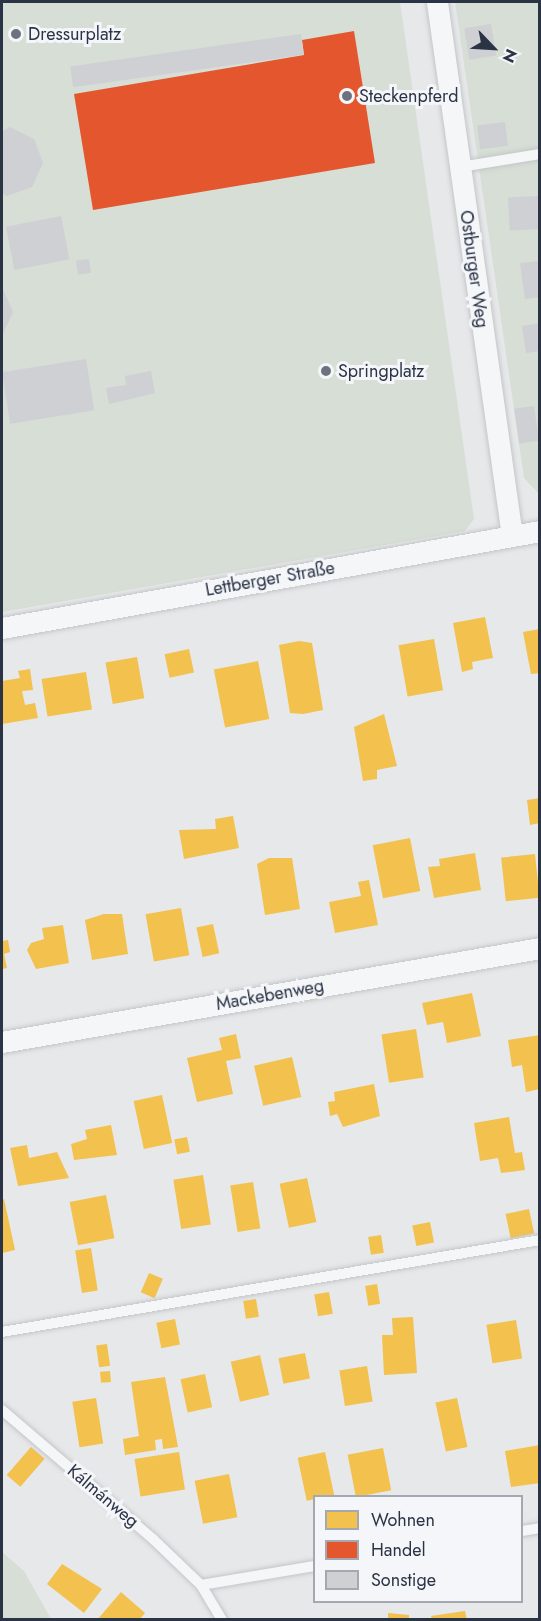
<!DOCTYPE html>
<html>
<head>
<meta charset="utf-8">
<style>
  body { margin:0 }
  #map { position:relative; width:541px; height:1621px; overflow:hidden; background:#e6e8ea; font-family:Jost,sans-serif }
  div>[style] { position:absolute }
  .green>* { inset:0; background:#d6ded6 }
  .homes>* { inset:0; background:#f2c14e; transform-origin:0 0 }
  .shops>* { inset:0; background:#e4572e }
  .building>* { inset:0; background:#ced0d3; transform-origin:0 0 }
  .roads { filter:drop-shadow(0 0 2px #c4c6c8) drop-shadow(0 0 2px #c4c6c8) }
  .lane>* { height:10px; margin:-5px; padding:0 5px; transform-origin:5px; border-radius:5px; background:#f5f6f7 }
  .street>* { height:21px; margin:-10.5px; padding:0 10.5px; transform-origin:10.5px; border-radius:10.5px; background:#f5f6f7 }
  .dots>* { width:16px; height:16px; translate:-50% -50%; box-sizing:border-box; border:3px solid #f4f6f9; border-radius:50% }
  span { translate:-50% -50%; white-space:nowrap; text-align:center; line-height:1.15; -webkit-text-stroke:6px #f4f6f9; paint-order:stroke }
  .poi-label { font-size:18px; color:#2b3445 }
  .left { translate:0 -50%; text-align:left }
  .street-label { font-size:18px; color:#2b3445 }
  .frame { position:absolute; inset:0; border:3px solid #2b3445; pointer-events:none }
  .legend { position:absolute; left:313px; top:1495px; width:210px; height:108px; box-sizing:border-box; background:#f4f6f9; border:2px solid #a4a8b1; margin:0; padding:8px 10px; list-style:none; font-size:18px; color:#2b3445 }
  .legend li { display:flex; align-items:center; gap:12px; height:30px }
  .legend b { width:30px; border:2px solid #a4a8b1 }
  .north { position:absolute; left:463px; top:18px; width:60px; height:60px; -webkit-text-stroke:4px #f4f6f9; paint-order:stroke; rotate:115deg; font-size:16px; font-weight:700; line-height:24px; text-align:center; color:#2b3445 }
  .north::after { content:''; display:block; margin:auto; width:21px; height:27px; background:#2b3445; clip-path:polygon(50% 0,100% 100%,50% 72%,0 100%) }
</style>
</head>
<body>
<div id="map">
  <div class="green">
    <i style="clip-path:polygon(2px 2px,400px 2px,474px 519px,465px 531px,2px 612px)"></i>
    <i style="clip-path:polygon(455px 2px,539px 2px,539px 494px,524px 478px)"></i>
    <i style="clip-path:polygon(2px 1552px,24px 1571px,51px 1619px,2px 1619px)"></i>
  </div>
  <div class="homes">
    <i style="clip-path:polygon(485px 617px,493px 658px,472px 662px,473px 669px,462px 672px,453px 623px)"></i>
    <i style="clip-path:polygon(540px 629px,540px 673px,531px 674px,523px 632px)"></i>
    <i style="left:434px;top:639px;width:52px;height:36px;rotate:80deg"></i>
    <i style="clip-path:polygon(299px 641px,312px 643px,323px 710px,303px 714px,290px 713px,279px 645px)"></i>
    <i style="left:189px;top:649px;width:24px;height:25px;rotate:78deg"></i>
    <i style="left:137px;top:657px;width:42px;height:32px;rotate:80deg"></i>
    <i style="left:258px;top:661px;width:59px;height:45px;rotate:79deg"></i>
    <i style="clip-path:polygon(30px 669px,33px 690px,22px 691px,25px 705px,35px 703px,38px 718px,2px 724px,2px 681px,20px 678px,18px 671px)"></i>
    <i style="left:86px;top:672px;width:38px;height:45px;rotate:81deg"></i>
    <i style="clip-path:polygon(384px 714px,397px 766px,377px 770px,377px 779px,363px 781px,354px 727px)"></i>
    <i style="clip-path:polygon(540px 798px,540px 823px,530px 825px,527px 800px)"></i>
    <i style="clip-path:polygon(233px 816px,239px 848px,184px 859px,179px 830px,216px 829px,215px 819px)"></i>
    <i style="left:410px;top:838px;width:54px;height:38px;rotate:79deg"></i>
    <i style="clip-path:polygon(475px 853px,481px 890px,434px 898px,428px 867px,440px 866px,439px 859px)"></i>
    <i style="left:535px;top:854px;width:44px;height:34px;rotate:84deg"></i>
    <i style="clip-path:polygon(269px 858px,292px 858px,300px 909px,265px 915px,257px 864px)"></i>
    <i style="clip-path:polygon(369px 880px,378px 925px,335px 933px,329px 902px,361px 896px,358px 882px)"></i>
    <i style="left:181px;top:908px;width:48px;height:36px;rotate:80deg"></i>
    <i style="clip-path:polygon(104px 914px,122px 914px,128px 954px,92px 960px,85px 920px)"></i>
    <i style="left:213px;top:924px;width:30px;height:17px;rotate:78deg"></i>
    <i style="clip-path:polygon(63px 925px,69px 963px,36px 969px,27px 950px,31px 943px,44px 939px,42px 928px)"></i>
    <i style="clip-path:polygon(8px 940px,10px 952px,4px 954px,7px 968px,2px 969px,2px 941px)"></i>
    <i style="clip-path:polygon(472px 993px,481px 1036px,447px 1043px,443px 1022px,427px 1025px,422px 1003px)"></i>
    <i style="left:416px;top:1029px;width:49px;height:35px;rotate:81deg"></i>
    <i style="clip-path:polygon(236px 1034px,241px 1058px,226px 1061px,233px 1094px,197px 1102px,187px 1058px,222px 1050px,219px 1038px)"></i>
    <i style="clip-path:polygon(540px 1035px,540px 1089px,526px 1092px,522px 1065px,512px 1067px,508px 1040px)"></i>
    <i style="left:292px;top:1057px;width:41px;height:39px;rotate:77deg"></i>
    <i style="clip-path:polygon(374px 1084px,380px 1116px,343px 1127px,337px 1114px,330px 1116px,328px 1102px,335px 1101px,334px 1092px)"></i>
    <i style="left:162px;top:1095px;width:49px;height:29px;rotate:78deg"></i>
    <i style="clip-path:polygon(509px 1117px,515px 1153px,522px 1152px,525px 1170px,501px 1173px,498px 1158px,480px 1161px,474px 1123px)"></i>
    <i style="clip-path:polygon(111px 1125px,117px 1155px,74px 1160px,71px 1144px,87px 1139px,85px 1130px)"></i>
    <i style="left:187px;top:1137px;width:15px;height:13px;rotate:79deg"></i>
    <i style="clip-path:polygon(27px 1145px,29px 1158px,57px 1152px,69px 1178px,18px 1186px,10px 1148px)"></i>
    <i style="left:203px;top:1175px;width:50px;height:30px;rotate:81deg"></i>
    <i style="left:307px;top:1178px;width:45px;height:28px;rotate:78deg"></i>
    <i style="left:253px;top:1182px;width:47px;height:23px;rotate:81deg"></i>
    <i style="left:106px;top:1195px;width:44px;height:37px;rotate:79deg"></i>
    <i style="clip-path:polygon(4px 1199px,15px 1250px,2px 1253px,2px 1200px)"></i>
    <i style="left:529px;top:1209px;width:25px;height:24px;rotate:78deg"></i>
    <i style="left:430px;top:1222px;width:21px;height:18px;rotate:79deg"></i>
    <i style="left:381px;top:1235px;width:18px;height:13px;rotate:81deg"></i>
    <i style="left:91px;top:1248px;width:43px;height:16px;rotate:81deg"></i>
    <i style="left:149px;top:1273px;width:15px;height:21px;rotate:23deg"></i>
    <i style="left:377px;top:1284px;width:20px;height:12px;rotate:81deg"></i>
    <i style="left:329px;top:1292px;width:22px;height:15px;rotate:80deg"></i>
    <i style="left:256px;top:1299px;width:18px;height:13px;rotate:81deg"></i>
    <i style="clip-path:polygon(413px 1317px,417px 1373px,384px 1375px,382px 1335px,393px 1335px,392px 1318px)"></i>
    <i style="left:175px;top:1319px;width:26px;height:19px;rotate:79deg"></i>
    <i style="left:516px;top:1320px;width:39px;height:30px;rotate:81deg"></i>
    <i style="left:107px;top:1344px;width:22px;height:11px;rotate:82deg"></i>
    <i style="left:305px;top:1353px;width:26px;height:27px;rotate:79deg"></i>
    <i style="left:260px;top:1355px;width:41px;height:30px;rotate:77deg"></i>
    <i style="left:367px;top:1366px;width:36px;height:28px;rotate:81deg"></i>
    <i style="left:110px;top:1371px;width:11px;height:10px;rotate:85deg"></i>
    <i style="left:205px;top:1374px;width:34px;height:25px;rotate:78deg"></i>
    <i style="clip-path:polygon(165px 1377px,178px 1447px,163px 1449px,162px 1439px,155px 1440px,156px 1450px,125px 1455px,123px 1439px,139px 1436px,131px 1382px)"></i>
    <i style="left:96px;top:1398px;width:46px;height:24px;rotate:81deg"></i>
    <i style="left:457px;top:1398px;width:50px;height:22px;rotate:78deg"></i>
    <i style="clip-path:polygon(540px 1445px,540px 1483px,511px 1487px,505px 1451px)"></i>
    <i style="left:31px;top:1447px;width:18px;height:37px;rotate:41deg"></i>
    <i style="left:383px;top:1448px;width:43px;height:36px;rotate:79deg"></i>
    <i style="left:179px;top:1452px;width:38px;height:45px;rotate:81deg"></i>
    <i style="left:325px;top:1452px;width:44px;height:28px;rotate:78deg"></i>
    <i style="left:229px;top:1474px;width:44px;height:35px;rotate:79deg"></i>
    <i style="clip-path:polygon(62px 1564px,102px 1589px,84px 1613px,47px 1584px)"></i>
    <i style="clip-path:polygon(121px 1592px,145px 1613px,139px 1620px,97px 1620px)"></i>
    <i style="clip-path:polygon(465px 1611px,467px 1620px,432px 1620px,431px 1616px)"></i>
    <i style="clip-path:polygon(388px 1613px,409px 1615px,409px 1620px,388px 1620px)"></i>
  </div>
  <div class="shops">
    <i style="clip-path:polygon(354px 31px,375px 163px,93px 210px,74px 94px,304px 55px,302px 40px)"></i>
  </div>
  <div class="building">
    <i style="left:491px;top:24px;width:32px;height:27px;rotate:81deg"></i>
    <i style="left:301px;top:34px;width:21px;height:233px;rotate:82deg"></i>
    <i style="left:505px;top:122px;width:24px;height:28px;rotate:83deg"></i>
    <i style="clip-path:polygon(10px 127px,34px 139px,43px 163px,32px 187px,7px 196px,2px 193px,2px 131px)"></i>
    <i style="left:538px;top:196px;width:33px;height:30px;rotate:87deg"></i>
    <i style="left:61px;top:216px;width:44px;height:56px;rotate:79deg"></i>
    <i style="left:89px;top:259px;width:14px;height:13px;rotate:82deg"></i>
    <i style="clip-path:polygon(540px 261px,540px 297px,525px 299px,520px 263px)"></i>
    <i style="clip-path:polygon(2px 287px,13px 312px,2px 336px)"></i>
    <i style="clip-path:polygon(540px 323px,540px 351px,526px 353px,522px 326px)"></i>
    <i style="left:86px;top:359px;width:52px;height:85px;rotate:81deg"></i>
    <i style="clip-path:polygon(151px 371px,155px 393px,109px 404px,106px 388px,126px 385px,125px 376px)"></i>
    <i style="left:534px;top:406px;width:35px;height:20px;rotate:82deg"></i>
  </div>
  <div class="roads">
    <div class="lane">
      <i style="left:460px;top:167px;width:81px;rotate:-9.2deg"></i>
      <i style="left:2px;top:1332px;width:546px;rotate:-9.7deg"></i>
      <i style="left:2px;top:1410px;width:199px;rotate:40.5deg"></i>
      <i style="left:153px;top:1539px;width:66px;rotate:43.8deg"></i>
      <i style="left:201px;top:1585px;width:41px;rotate:59deg"></i>
      <i style="left:522px;top:1531px;width:18px;rotate:-9deg"></i>
      <i style="left:201px;top:1585px;width:115px;rotate:-9.5deg"></i>
    </div>
    <div class="street">
      <i style="left:437px;top:2px;width:539px;rotate:82.01deg"></i>
      <i style="left:2px;top:628px;width:547px;rotate:-10.22deg"></i>
      <i style="left:2px;top:1042px;width:546px;rotate:-9.91deg"></i>
    </div>
  </div>
  <div class="dots">
    <i style="left:16px;top:34px;background:#6c737f"></i>
    <i style="left:347px;top:96px;background:#6c737f"></i>
    <i style="left:326px;top:371px;background:#6c737f"></i>
  </div>
  <div class="poi-label">
    <span class="left" style="left:28px;top:34px">Dressurplatz</span>
    <span class="left" style="left:359px;top:96px">Steckenpferd</span>
    <span class="left" style="left:338px;top:371px">Springplatz</span>
  </div>
  <div class="street-label">
    <span style="left:474px;top:269px;rotate:82deg">Ostburger Weg</span>
    <span style="left:270px;top:579px;rotate:-10deg">Lettberger Straße</span>
    <span style="left:270px;top:995px;rotate:-10deg">Mackebenweg</span>
    <span style="left:103px;top:1496px;rotate:40deg">Kálmánweg</span>
  </div>
  <div class="frame"></div>
  <ul class="legend">
  <li><b style="height:16px;background:#f2c14e"></b>Wohnen</li>
  <li><b style="height:16px;background:#e4572e"></b>Handel</li>
  <li><b style="height:16px;background:#ced0d3"></b>Sonstige</li>
  </ul>
  <div class="north">N</div>
</div>
</body>
</html>
